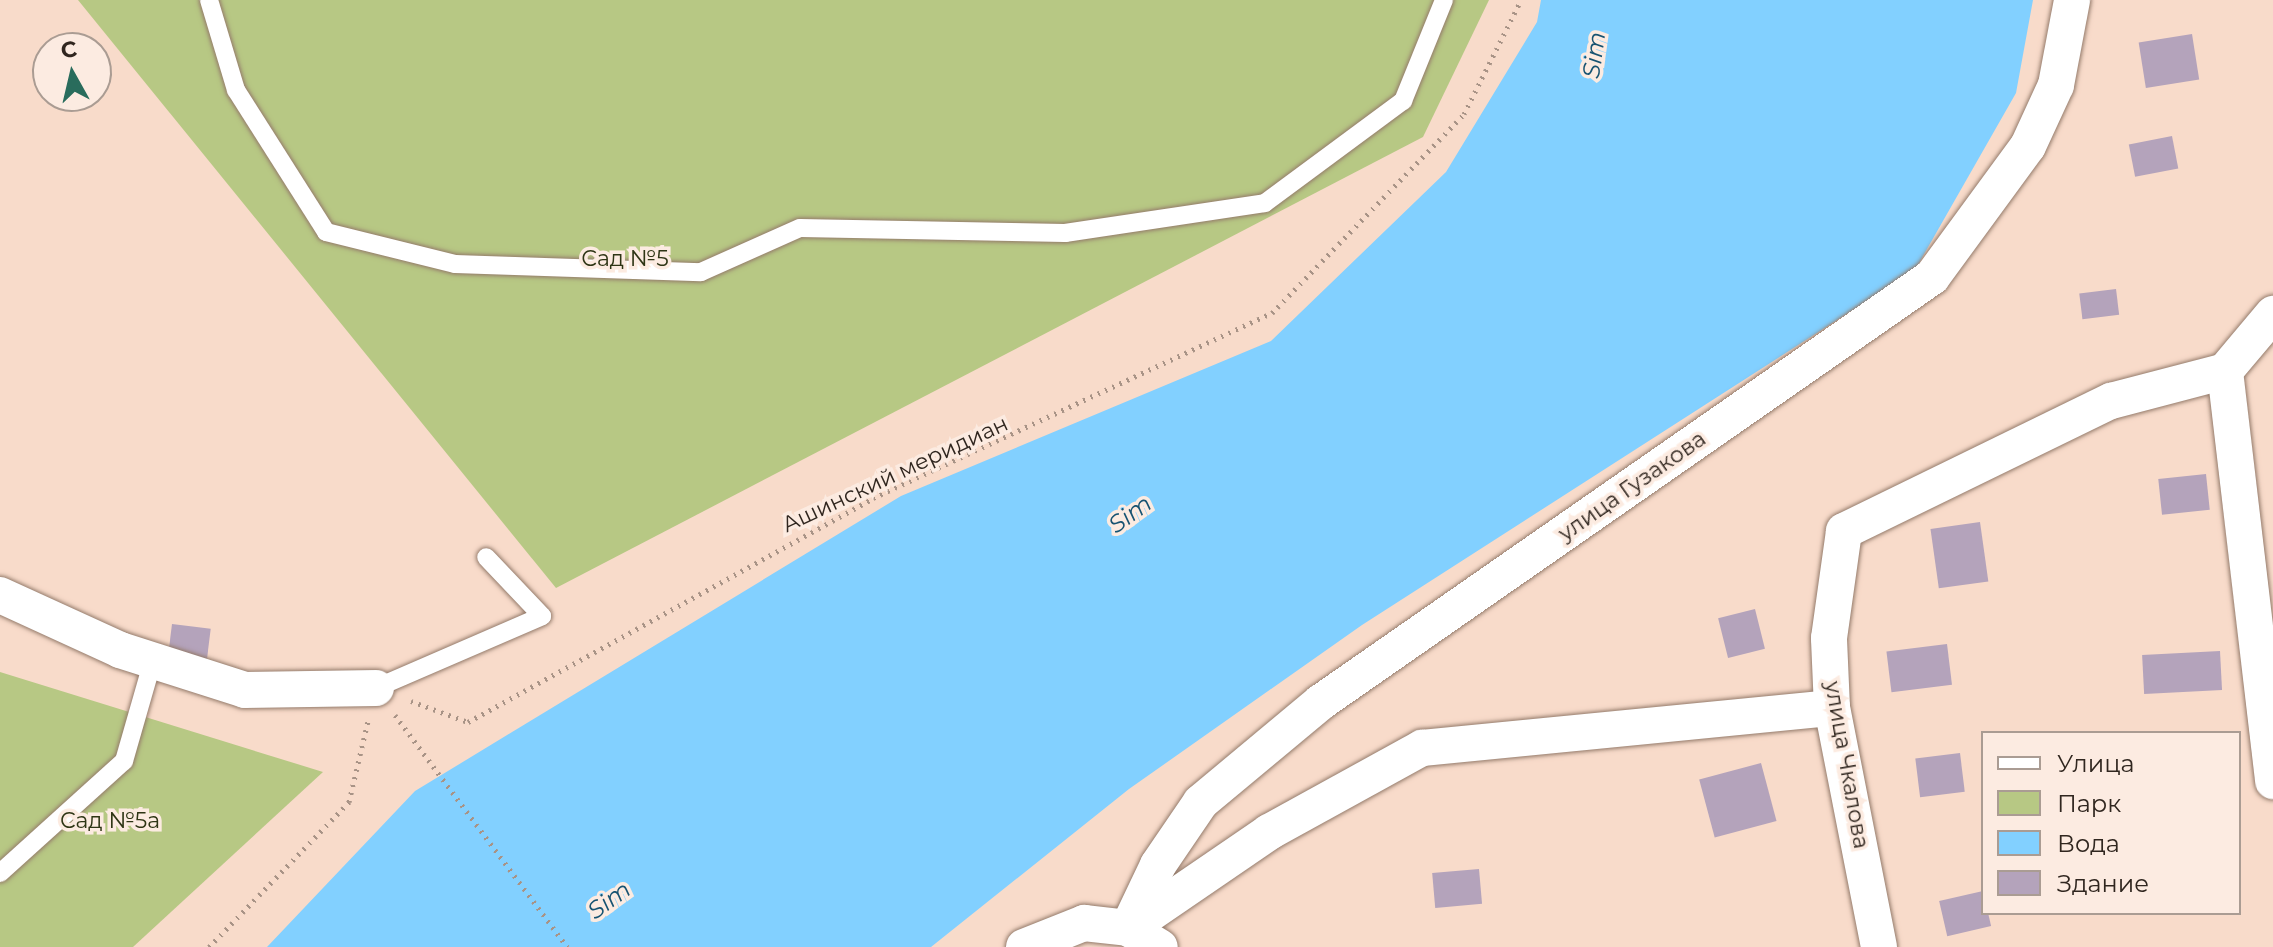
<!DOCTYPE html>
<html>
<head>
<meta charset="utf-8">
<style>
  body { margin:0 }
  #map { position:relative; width:2273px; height:947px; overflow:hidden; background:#f8dbca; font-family:Montserrat,sans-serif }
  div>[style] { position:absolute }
  .green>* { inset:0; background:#b7c884 }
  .water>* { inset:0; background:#82d0ff }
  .building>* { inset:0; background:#b4a3bb; transform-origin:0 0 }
  .path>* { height:5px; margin-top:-2.5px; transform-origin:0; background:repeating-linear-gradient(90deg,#a89386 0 2px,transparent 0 8px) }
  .roads { filter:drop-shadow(0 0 2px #947b6b) drop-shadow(0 0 2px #947b6b) }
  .lane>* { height:18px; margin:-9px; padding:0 9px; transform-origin:9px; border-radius:9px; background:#fff }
  .street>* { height:36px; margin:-18px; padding:0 18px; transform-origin:18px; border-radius:18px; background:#fff }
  span { translate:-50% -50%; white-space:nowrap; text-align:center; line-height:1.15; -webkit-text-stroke:7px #fcebe1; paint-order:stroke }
  .park-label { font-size:22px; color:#2e3515 }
  .street-label { font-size:22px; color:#30261f }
  .water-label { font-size:24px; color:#175372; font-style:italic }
  .legend { position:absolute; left:1981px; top:731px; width:260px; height:184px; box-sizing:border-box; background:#fcebe1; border:2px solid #aa9c93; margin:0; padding:10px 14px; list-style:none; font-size:24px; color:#30261f }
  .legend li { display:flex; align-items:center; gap:16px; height:40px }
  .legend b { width:40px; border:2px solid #aa9c93 }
  .north { position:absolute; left:32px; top:32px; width:80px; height:80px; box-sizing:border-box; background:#fcebe1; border:2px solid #aa9c93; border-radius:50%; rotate:352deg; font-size:22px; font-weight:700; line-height:32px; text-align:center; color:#30261f }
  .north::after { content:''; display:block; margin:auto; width:28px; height:36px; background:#296c5c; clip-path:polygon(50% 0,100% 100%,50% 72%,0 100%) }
</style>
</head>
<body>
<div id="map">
  <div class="green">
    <i style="clip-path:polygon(78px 0,1489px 0,1423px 137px,556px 588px)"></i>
    <i style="clip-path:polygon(0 672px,323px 772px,133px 947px,0 947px)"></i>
  </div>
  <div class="water">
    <i style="clip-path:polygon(1541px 0,2033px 0,2016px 93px,1915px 270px,1362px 625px,1129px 789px,931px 947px,267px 947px,415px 791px,901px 496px,1271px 341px,1446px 172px,1537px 22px)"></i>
  </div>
  <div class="building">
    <i style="left:2192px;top:34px;width:46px;height:54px;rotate:81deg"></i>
    <i style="left:2172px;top:136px;width:33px;height:44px;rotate:79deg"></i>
    <i style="left:2116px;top:289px;width:26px;height:37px;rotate:83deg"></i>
    <i style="left:2206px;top:474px;width:36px;height:48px;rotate:84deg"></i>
    <i style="left:1980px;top:522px;width:60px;height:50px;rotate:82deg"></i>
    <i style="left:1755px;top:609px;width:41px;height:38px;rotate:76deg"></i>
    <i style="left:172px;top:624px;width:39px;height:32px;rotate:7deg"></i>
    <i style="left:1947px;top:644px;width:41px;height:61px;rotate:83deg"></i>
    <i style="left:2220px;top:651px;width:39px;height:78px;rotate:87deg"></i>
    <i style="left:1960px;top:753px;width:39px;height:45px;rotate:83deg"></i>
    <i style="left:1761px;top:763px;width:60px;height:64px;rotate:75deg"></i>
    <i style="left:1479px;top:869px;width:35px;height:47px;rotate:85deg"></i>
    <i style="left:1983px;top:891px;width:36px;height:45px;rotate:77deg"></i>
  </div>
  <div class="path">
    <i style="left:411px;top:701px;width:61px;rotate:20.2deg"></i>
    <i style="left:468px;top:722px;width:463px;rotate:-28.9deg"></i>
    <i style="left:873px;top:498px;width:440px;rotate:-24.9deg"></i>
    <i style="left:1272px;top:313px;width:277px;rotate:-46deg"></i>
    <i style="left:1464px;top:114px;width:127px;rotate:-63.4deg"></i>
    <i style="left:395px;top:715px;width:289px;rotate:53.4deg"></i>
    <i style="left:209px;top:947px;width:202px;rotate:-46deg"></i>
    <i style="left:349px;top:802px;width:83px;rotate:-76.8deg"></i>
  </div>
  <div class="roads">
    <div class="lane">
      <i style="left:209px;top:0;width:94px;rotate:73.3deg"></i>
      <i style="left:236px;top:90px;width:168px;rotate:57.6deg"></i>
      <i style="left:326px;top:232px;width:133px;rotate:13.9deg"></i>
      <i style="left:455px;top:264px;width:246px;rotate:1.9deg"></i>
      <i style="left:701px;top:272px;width:108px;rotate:-24deg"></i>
      <i style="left:800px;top:228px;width:265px;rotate:1.1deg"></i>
      <i style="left:1065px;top:233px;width:202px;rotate:-8.5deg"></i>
      <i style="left:1265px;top:203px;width:172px;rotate:-36.5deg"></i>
      <i style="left:1403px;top:101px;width:109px;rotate:-67.9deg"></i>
      <i style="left:376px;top:688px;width:181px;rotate:-23.4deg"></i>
      <i style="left:542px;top:616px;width:81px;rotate:-133.5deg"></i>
      <i style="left:0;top:873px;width:167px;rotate:-42.1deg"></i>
      <i style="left:124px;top:761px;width:105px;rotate:-74deg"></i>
    </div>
    <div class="street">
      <i style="left:2225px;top:371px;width:413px;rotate:83.3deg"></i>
      <i style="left:0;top:595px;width:132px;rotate:24.6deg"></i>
      <i style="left:120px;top:650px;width:131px;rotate:17.7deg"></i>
      <i style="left:245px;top:690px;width:131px;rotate:-0.9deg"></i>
      <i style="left:1128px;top:928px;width:70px;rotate:-64.5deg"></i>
      <i style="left:1158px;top:865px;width:76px;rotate:-55.7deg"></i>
      <i style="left:1201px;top:802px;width:156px;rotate:-39.8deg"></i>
      <i style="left:1321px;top:702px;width:744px;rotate:-34.82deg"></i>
      <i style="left:1932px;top:277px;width:162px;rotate:-53.8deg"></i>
      <i style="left:2028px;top:146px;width:67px;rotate:-65.3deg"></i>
      <i style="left:2056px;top:85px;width:86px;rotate:-79.3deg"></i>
      <i style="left:1129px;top:928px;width:170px;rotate:-34.4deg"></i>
      <i style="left:1269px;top:832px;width:175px;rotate:-28.8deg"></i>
      <i style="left:1422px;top:748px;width:412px;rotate:-5.6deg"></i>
      <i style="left:1024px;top:947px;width:65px;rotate:-21.8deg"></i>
      <i style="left:1084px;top:923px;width:44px;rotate:6.5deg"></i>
      <i style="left:1128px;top:928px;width:37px;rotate:31deg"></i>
      <i style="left:1879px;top:947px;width:244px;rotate:-101.1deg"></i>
      <i style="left:1832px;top:708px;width:70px;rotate:-92.5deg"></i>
      <i style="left:1829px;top:638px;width:108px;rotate:-82deg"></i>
      <i style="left:1844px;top:531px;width:297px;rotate:-26deg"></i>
      <i style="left:2111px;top:401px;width:118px;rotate:-14.7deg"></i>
      <i style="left:2225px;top:371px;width:75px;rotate:-49.9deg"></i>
    </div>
  </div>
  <div class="park-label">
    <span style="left:625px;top:259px">Сад №5</span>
    <span style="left:110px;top:821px">Сад №5а</span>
  </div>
  <div class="street-label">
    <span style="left:895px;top:474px;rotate:-25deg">Ашинский меридиан</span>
    <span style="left:1632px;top:486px;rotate:-35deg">улица Гузакова</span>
    <span style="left:1847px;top:765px;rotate:80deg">улица Чкалова</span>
  </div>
  <div class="water-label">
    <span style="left:1594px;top:55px;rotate:-82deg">Sim</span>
    <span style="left:1130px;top:514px;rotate:-36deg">Sim</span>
    <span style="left:609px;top:900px;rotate:-36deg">Sim</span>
  </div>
  <ul class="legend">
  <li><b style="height:10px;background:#fff"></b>Улица</li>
  <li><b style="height:22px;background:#b7c884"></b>Парк</li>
  <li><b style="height:22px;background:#82d0ff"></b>Вода</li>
  <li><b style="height:22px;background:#b4a3bb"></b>Здание</li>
  </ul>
  <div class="north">С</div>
</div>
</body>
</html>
